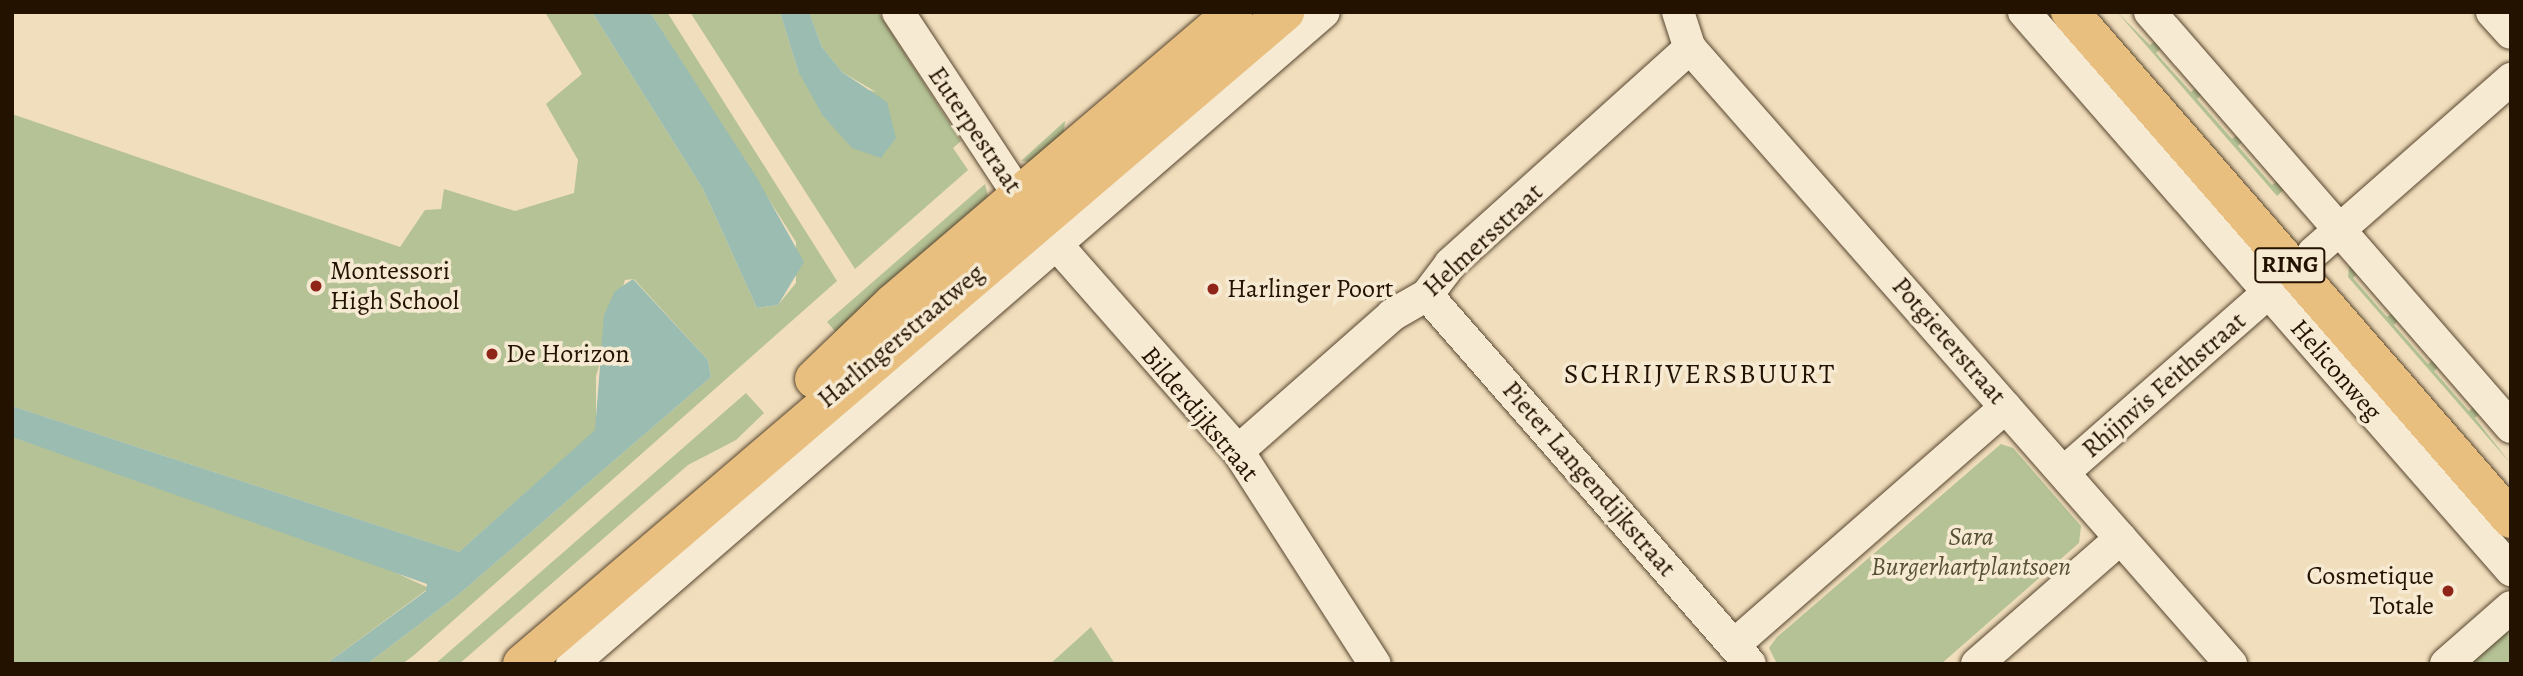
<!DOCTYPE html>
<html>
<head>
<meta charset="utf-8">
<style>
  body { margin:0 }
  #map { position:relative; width:2523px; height:676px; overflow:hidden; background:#f1debc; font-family:Alegreya,serif }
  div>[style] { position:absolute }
  .green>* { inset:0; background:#b4c295 }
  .water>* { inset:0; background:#9bbcb1 }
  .roads { filter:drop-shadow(0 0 2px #57452f) drop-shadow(0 0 2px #57452f) }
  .minor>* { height:32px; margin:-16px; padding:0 16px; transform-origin:16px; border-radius:16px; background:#f6ead3 }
  .major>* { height:38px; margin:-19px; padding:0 19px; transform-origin:19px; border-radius:19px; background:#e8bf7e }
  .dots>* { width:19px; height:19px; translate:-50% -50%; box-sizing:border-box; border:4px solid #f6ead3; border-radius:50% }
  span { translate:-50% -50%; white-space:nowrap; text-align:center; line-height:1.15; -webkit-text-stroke:7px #f6ead3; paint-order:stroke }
  .shield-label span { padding:2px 5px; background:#f6ead3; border:2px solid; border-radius:5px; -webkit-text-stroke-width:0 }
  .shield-label { font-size:24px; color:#241200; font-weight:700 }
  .street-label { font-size:26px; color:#241200 }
  .poi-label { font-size:26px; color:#241200 }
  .left { translate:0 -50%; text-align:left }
  .right { translate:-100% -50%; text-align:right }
  .park-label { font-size:26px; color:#565034; font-style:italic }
  .neighbourhood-label { font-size:28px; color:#241200; letter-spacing:2px }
  .frame { position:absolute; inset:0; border:14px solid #241200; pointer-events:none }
</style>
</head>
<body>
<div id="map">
  <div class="green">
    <i style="clip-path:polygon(545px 12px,592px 12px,703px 189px,757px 308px,778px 305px,796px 283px,796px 242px,650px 12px,667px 12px,837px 281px,413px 656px,402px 664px,367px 664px,458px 595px,711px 377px,708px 360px,634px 279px,625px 280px,596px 376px,596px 430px,459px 552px,12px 406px,12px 114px,400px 247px,425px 210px,441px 209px,444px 189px,515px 211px,574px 193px,578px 160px,546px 104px,582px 74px)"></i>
    <i style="clip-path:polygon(690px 12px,780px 12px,798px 71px,876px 92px,842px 72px,822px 47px,809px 12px,878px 12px,961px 141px,953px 148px,968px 170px,855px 269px)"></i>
    <i style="clip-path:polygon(2117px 12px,2150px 45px,2159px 38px,2165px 45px,2156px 53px,2191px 92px,2200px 85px,2205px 91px,2197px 99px,2232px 139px,2241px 132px,2246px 138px,2238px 146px,2272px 185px,2282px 177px,2288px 186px,2277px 196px)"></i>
    <i style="clip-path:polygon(1065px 121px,1063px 141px,1032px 162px,1021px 161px)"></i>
    <i style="clip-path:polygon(985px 184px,989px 200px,843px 340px,827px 322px)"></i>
    <i style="clip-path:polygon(2350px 260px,2362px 269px,2353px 278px,2387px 317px,2396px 310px,2402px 317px,2394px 325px,2428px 364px,2437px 357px,2442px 364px,2434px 371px,2469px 411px,2477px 404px,2483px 410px,2475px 418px,2511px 464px,2348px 277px)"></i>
    <i style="clip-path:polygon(746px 393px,764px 413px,736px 440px,688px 465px,459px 664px,435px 664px)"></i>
    <i style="clip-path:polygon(12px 437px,346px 550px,429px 588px,326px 664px,12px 664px)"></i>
    <i style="clip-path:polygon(2001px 444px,2013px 448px,2081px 526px,2079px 543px,1941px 664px,1777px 664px,1769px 648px,1777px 637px)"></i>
    <i style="clip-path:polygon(1091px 627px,1115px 664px,1050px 664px,1070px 646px)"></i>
    <i style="clip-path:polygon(2508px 628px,2511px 664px,2467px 664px)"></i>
  </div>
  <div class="water">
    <i style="clip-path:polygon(592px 12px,650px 12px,757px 178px,804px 262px,778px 305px,757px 308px,703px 189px)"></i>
    <i style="clip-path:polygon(780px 12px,809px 12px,822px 47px,842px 72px,887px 102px,896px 138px,881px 158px,852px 148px,823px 116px,798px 71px)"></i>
    <i style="clip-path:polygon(633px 279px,708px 360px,711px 377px,458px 595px,367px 664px,326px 664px,426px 591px,427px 584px,12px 437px,12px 406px,459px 552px,595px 430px,604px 315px,615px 291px)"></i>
  </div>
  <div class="roads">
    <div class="minor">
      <i style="left:898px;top:12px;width:250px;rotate:56.6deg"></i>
      <i style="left:1036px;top:221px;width:306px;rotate:48.7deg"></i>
      <i style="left:1238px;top:451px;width:253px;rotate:57.3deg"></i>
      <i style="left:1678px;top:12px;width:38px;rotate:72deg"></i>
      <i style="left:1690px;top:48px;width:820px;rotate:48.71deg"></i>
      <i style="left:2024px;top:12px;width:741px;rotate:48.89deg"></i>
      <i style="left:2150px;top:12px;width:550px;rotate:48.98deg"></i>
      <i style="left:2492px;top:12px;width:28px;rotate:48deg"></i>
      <i style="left:2313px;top:253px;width:264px;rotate:-41.3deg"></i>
      <i style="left:1427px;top:295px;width:490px;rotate:48.8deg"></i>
      <i style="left:1238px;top:451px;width:205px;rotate:-41.4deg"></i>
      <i style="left:1392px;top:315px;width:40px;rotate:-29.7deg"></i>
      <i style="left:1427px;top:295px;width:39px;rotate:-53deg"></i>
      <i style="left:1450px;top:264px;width:323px;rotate:-42deg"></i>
      <i style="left:2064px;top:472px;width:293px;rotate:-41.3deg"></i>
      <i style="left:1734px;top:645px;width:361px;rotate:-41.2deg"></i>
      <i style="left:572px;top:664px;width:995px;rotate:-40.93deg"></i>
      <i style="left:1977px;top:664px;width:191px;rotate:-41.2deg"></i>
      <i style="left:2446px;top:664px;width:86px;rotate:-41.2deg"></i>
    </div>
    <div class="major">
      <i style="left:2070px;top:12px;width:672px;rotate:48.98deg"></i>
      <i style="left:814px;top:379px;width:110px;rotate:-43.9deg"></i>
      <i style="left:893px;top:303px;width:448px;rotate:-40.5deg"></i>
      <i style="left:522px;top:664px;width:1004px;rotate:-40.51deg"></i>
    </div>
  </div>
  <div class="dots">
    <i style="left:316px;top:286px;background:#8f2418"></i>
    <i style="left:1213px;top:289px;background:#8f2418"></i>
    <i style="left:492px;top:354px;background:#8f2418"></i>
    <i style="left:2448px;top:591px;background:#8f2418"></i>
  </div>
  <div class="shield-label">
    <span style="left:2290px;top:265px">RING</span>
  </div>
  <div class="street-label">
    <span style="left:975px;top:130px;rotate:56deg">Euterpestraat</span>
    <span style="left:1483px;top:240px;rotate:-43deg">Helmersstraat</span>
    <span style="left:901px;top:336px;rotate:-40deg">Harlingerstraatweg</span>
    <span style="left:1949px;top:341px;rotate:49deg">Potgieterstraat</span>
    <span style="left:2336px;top:370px;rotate:49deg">Heliconweg</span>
    <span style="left:2164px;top:385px;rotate:-41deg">Rhijnvis Feithstraat</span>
    <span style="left:1200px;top:414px;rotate:50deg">Bilderdijkstraat</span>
    <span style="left:1589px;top:479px;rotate:49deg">Pieter Langendijkstraat</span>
  </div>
  <div class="poi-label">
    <span class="left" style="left:330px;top:286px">Montessori<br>High School</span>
    <span class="left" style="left:1227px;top:289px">Harlinger Poort</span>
    <span class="left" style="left:506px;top:354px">De Horizon</span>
    <span class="right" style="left:2434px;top:591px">Cosmetique<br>Totale</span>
  </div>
  <div class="park-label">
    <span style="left:1971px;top:552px">Sara<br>Burgerhartplantsoen</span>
  </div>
  <div class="neighbourhood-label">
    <span style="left:1700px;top:374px">SCHRIJVERSBUURT</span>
  </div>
  <div class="frame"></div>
</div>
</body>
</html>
